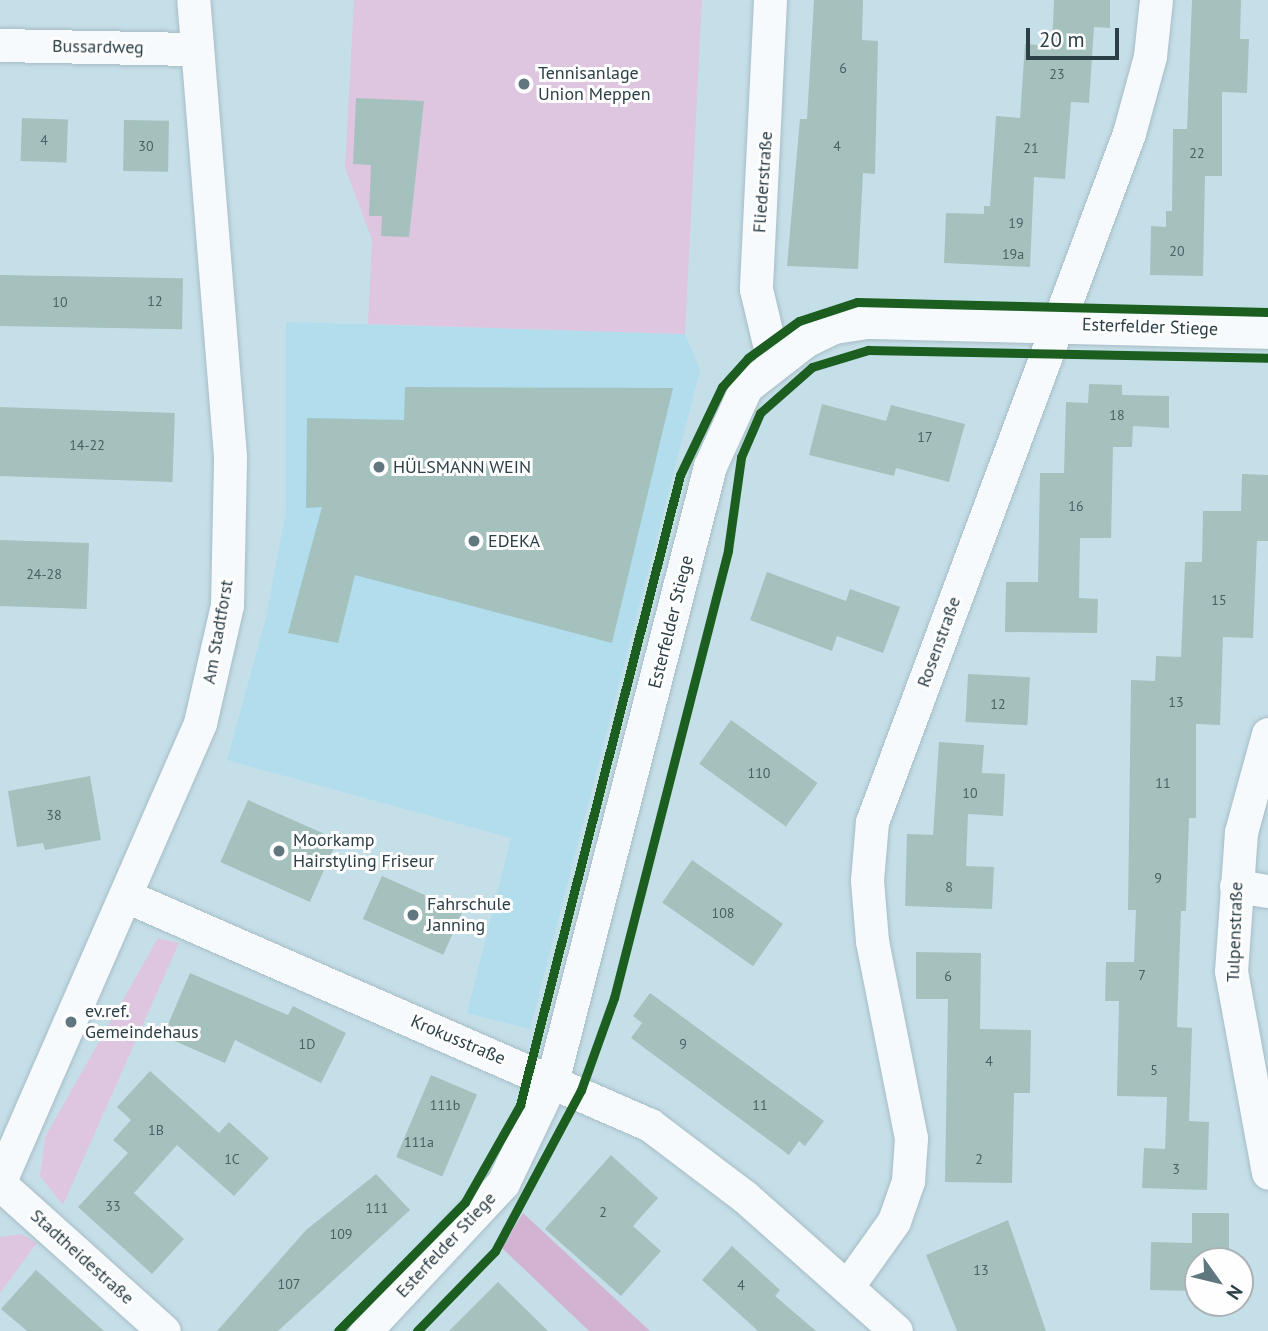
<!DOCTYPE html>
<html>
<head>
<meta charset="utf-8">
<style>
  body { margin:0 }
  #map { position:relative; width:1268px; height:1331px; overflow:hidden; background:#c5dfe9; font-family:"PT Sans",sans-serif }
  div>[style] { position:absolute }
  .built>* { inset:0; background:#b1dded }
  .green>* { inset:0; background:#dec6e0 }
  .forest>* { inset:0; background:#d2b4d2 }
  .building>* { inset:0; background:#a4c1be; transform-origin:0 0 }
  .roads { filter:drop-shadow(0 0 2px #a8bdc5) drop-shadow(0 0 2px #a8bdc5) }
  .minor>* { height:33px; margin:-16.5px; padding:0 16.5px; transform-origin:16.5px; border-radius:16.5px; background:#f6fafc }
  .cycleway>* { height:9px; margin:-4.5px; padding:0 4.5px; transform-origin:4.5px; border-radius:4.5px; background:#1b5e20 }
  .dots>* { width:19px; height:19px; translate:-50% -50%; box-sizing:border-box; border:4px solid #fefefe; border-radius:50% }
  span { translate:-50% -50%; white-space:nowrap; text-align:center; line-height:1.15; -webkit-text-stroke:6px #fefefe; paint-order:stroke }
  .number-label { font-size:14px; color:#496064 }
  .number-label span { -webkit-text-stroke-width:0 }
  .street-label { font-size:18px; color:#2b3f46 }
  .poi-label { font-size:18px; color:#2b3f46 }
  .left { translate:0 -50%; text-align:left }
  .north { position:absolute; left:1184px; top:1247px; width:70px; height:70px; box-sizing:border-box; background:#fefefe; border:2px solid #aab2b4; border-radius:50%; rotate:124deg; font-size:19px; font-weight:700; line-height:28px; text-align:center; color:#2b3f46 }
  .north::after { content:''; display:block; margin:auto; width:24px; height:32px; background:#61777f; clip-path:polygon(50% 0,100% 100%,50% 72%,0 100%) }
  .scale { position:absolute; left:1026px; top:28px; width:93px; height:32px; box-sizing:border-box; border:4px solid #2b3f46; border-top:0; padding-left:9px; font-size:21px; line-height:24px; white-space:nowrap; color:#2b3f46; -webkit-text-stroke:5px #fefefe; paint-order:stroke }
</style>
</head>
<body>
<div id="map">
  <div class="built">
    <i style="clip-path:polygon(286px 322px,685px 334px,700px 370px,530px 1029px,467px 1013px,511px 838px,227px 760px,266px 618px,286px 511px)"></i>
  </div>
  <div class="green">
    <i style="clip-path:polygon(354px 0,702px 0,685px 334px,368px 324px,372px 240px,345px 168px)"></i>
    <i style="clip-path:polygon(158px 938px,179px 943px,63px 1205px,40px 1176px,45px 1137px)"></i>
    <i style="clip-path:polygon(21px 1234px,37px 1243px,0 1293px,0 1237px)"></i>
  </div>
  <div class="forest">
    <i style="clip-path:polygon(523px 1213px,650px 1331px,589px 1331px,502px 1248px)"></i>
  </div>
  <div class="building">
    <i style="clip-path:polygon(814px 0,863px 0,862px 40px,878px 41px,875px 174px,863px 173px,858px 269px,787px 266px,800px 119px,807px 119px)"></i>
    <i style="clip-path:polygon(1054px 0,1110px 0,1110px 28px,1094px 27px,1089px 103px,1071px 102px,1065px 179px,1034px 177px,1030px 267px,944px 263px,946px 213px,984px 214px,984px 206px,990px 206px,996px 116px,1020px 118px,1025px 44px,1052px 46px)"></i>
    <i style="clip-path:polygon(1192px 0,1241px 0,1240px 39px,1249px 39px,1247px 93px,1222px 92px,1222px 176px,1205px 176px,1203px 276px,1150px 275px,1151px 226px,1166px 227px,1166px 211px,1172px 211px,1173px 129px,1187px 129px)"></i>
    <i style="clip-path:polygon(356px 98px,424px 101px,409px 237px,381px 236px,382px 216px,369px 216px,371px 165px,353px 164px)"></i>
    <i style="left:22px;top:118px;width:46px;height:43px;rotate:2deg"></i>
    <i style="left:124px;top:120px;width:45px;height:51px;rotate:1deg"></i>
    <i style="left:0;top:275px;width:183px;height:51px;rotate:1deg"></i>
    <i style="clip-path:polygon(1089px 384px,1122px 385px,1122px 395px,1169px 396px,1169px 428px,1133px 426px,1132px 447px,1113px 447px,1111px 538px,1080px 538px,1079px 598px,1098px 599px,1097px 633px,1005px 632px,1006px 582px,1038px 582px,1040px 473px,1064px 473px,1066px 402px,1088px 403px)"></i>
    <i style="clip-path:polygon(405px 387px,673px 388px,612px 643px,355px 575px,338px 643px,288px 633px,322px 507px,306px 508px,307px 418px,404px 420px)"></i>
    <i style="clip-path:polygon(822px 404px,886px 421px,891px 405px,965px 424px,949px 482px,896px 468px,894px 476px,809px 455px)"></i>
    <i style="left:0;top:407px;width:175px;height:69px;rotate:2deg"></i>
    <i style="clip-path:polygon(1242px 474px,1268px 475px,1268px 541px,1257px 541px,1253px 638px,1223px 637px,1220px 725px,1196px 724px,1196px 818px,1189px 818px,1186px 911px,1181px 911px,1177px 1027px,1192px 1028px,1189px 1121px,1209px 1122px,1207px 1190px,1142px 1188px,1144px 1148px,1165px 1149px,1167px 1097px,1117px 1096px,1119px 1001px,1105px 1001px,1106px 962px,1134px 962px,1136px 910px,1128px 910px,1131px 680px,1155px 681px,1156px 656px,1181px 657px,1185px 562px,1202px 562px,1203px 511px,1241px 511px)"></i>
    <i style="left:0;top:540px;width:89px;height:66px;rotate:2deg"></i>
    <i style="clip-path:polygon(767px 572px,846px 601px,850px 589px,900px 607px,883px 653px,837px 636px,832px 651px,750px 620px)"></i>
    <i style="left:968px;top:674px;width:62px;height:48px;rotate:3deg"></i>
    <i style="left:731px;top:720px;width:107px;height:54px;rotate:36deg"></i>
    <i style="clip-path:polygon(939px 742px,984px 745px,982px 773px,1005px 774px,1003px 816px,968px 814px,966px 866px,994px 867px,992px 909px,905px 906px,907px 834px,933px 835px)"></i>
    <i style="clip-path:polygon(90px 776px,101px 840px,45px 850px,43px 843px,17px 847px,8px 791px)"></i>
    <i style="left:248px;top:800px;width:98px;height:68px;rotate:24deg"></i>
    <i style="left:692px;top:860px;width:111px;height:52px;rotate:35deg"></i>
    <i style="left:382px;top:876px;width:88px;height:47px;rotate:24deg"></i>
    <i style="clip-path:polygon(916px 952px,981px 953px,980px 1029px,1031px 1030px,1030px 1093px,1014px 1093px,1012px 1183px,945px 1182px,948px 999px,916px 999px)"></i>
    <i style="clip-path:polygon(190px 973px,288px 1015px,293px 1006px,346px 1033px,321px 1083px,235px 1040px,225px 1063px,163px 1036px)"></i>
    <i style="clip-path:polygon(650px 993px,824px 1121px,805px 1146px,799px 1141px,789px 1155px,631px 1038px,642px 1023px,633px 1016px)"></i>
    <i style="clip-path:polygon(150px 1071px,219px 1133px,229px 1122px,269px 1158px,234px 1196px,177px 1145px,134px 1193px,184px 1239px,152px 1274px,78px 1207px,128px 1153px,113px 1140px,131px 1120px,117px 1107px)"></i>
    <i style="left:431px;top:1075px;width:50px;height:89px;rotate:23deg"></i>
    <i style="clip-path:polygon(611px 1155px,658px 1198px,633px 1226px,661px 1251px,621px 1296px,545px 1229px)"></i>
    <i style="clip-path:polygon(376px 1174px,410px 1210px,278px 1331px,217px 1331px,306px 1230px)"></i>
    <i style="clip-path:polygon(1192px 1213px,1229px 1213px,1229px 1261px,1198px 1261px,1198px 1291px,1150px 1290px,1151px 1242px,1192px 1243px)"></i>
    <i style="clip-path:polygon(1008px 1220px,1046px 1331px,957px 1331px,926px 1255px)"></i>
    <i style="clip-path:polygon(732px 1246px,780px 1290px,775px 1296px,816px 1331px,758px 1331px,702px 1280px)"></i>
    <i style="clip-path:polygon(36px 1270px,104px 1331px,27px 1331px,1px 1309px)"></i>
    <i style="clip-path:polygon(498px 1282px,548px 1331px,449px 1331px)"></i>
  </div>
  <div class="roads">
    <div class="minor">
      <i style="left:770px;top:0;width:289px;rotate:92.8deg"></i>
      <i style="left:756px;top:289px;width:74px;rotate:76.7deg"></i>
      <i style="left:0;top:45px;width:197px;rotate:1.2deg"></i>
      <i style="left:1268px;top:734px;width:102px;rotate:105.4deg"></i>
      <i style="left:1241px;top:832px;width:139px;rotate:94.1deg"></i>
      <i style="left:1231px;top:971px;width:205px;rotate:79.6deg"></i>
      <i style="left:1236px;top:886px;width:32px;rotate:9deg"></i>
      <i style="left:126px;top:896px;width:572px;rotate:23.61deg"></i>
      <i style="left:650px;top:1125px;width:118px;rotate:37.1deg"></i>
      <i style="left:744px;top:1196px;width:203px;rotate:41.6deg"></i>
      <i style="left:0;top:1181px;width:500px;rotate:-66.4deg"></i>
      <i style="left:200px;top:723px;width:121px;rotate:-77.1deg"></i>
      <i style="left:227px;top:605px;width:149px;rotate:-88.8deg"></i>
      <i style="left:230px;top:456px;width:457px;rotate:-94.6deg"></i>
      <i style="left:0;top:1184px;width:220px;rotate:41.9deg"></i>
      <i style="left:847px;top:1287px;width:81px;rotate:-54.5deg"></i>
      <i style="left:894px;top:1221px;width:42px;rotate:-70.7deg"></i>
      <i style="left:908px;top:1181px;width:43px;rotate:-86deg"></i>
      <i style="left:911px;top:1138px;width:201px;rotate:-101.2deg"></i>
      <i style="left:872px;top:941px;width:61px;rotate:-94.7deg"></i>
      <i style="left:867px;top:880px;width:58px;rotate:-85.1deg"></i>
      <i style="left:872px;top:822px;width:735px;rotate:-69.54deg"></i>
      <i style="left:1129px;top:133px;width:80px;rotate:-74.7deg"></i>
      <i style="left:1150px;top:56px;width:56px;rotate:-83.9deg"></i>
      <i style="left:365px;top:1331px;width:202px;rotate:-47deg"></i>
      <i style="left:503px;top:1183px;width:116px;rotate:-64.5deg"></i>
      <i style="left:553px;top:1078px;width:632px;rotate:-75.61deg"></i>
      <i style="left:710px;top:466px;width:87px;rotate:-65.5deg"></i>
      <i style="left:746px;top:387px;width:75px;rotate:-37.9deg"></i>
      <i style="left:805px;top:341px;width:32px;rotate:-26deg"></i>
      <i style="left:834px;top:327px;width:33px;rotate:-9deg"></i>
      <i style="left:867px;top:322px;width:401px;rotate:1.4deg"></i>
    </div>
  </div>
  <div class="cycleway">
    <i style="left:338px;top:1331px;width:181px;rotate:-45.4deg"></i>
    <i style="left:465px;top:1202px;width:112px;rotate:-60.4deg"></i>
    <i style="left:520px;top:1105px;width:650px;rotate:-75.75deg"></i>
    <i style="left:680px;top:475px;width:98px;rotate:-64.5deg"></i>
    <i style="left:722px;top:387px;width:39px;rotate:-48deg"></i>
    <i style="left:748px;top:358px;width:63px;rotate:-36deg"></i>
    <i style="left:799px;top:321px;width:61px;rotate:-18.1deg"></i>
    <i style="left:857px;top:302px;width:411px;rotate:1.4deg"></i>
    <i style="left:417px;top:1331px;width:112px;rotate:-45.7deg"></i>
    <i style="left:495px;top:1251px;width:183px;rotate:-61.9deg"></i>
    <i style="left:581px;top:1090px;width:98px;rotate:-70.3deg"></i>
    <i style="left:614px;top:998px;width:462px;rotate:-75.7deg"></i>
    <i style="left:728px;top:550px;width:94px;rotate:-82deg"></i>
    <i style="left:741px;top:457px;width:48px;rotate:-66.6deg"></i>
    <i style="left:760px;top:413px;width:69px;rotate:-41.5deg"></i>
    <i style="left:812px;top:367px;width:59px;rotate:-16.9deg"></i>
    <i style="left:868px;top:350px;width:400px;rotate:1.1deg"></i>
  </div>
  <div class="dots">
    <i style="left:524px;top:84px;background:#61777f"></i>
    <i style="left:379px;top:467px;background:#61777f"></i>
    <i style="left:474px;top:541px;background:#61777f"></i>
    <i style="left:279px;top:851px;background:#61777f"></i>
    <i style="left:413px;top:915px;background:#61777f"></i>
    <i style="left:71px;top:1022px;background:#61777f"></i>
  </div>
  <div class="number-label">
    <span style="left:843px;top:68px">6</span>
    <span style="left:1057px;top:74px">23</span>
    <span style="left:44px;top:140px">4</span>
    <span style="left:146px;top:146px">30</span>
    <span style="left:837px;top:146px">4</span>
    <span style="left:1031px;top:148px">21</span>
    <span style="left:1197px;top:153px">22</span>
    <span style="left:1016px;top:223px">19</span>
    <span style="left:1177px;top:251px">20</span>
    <span style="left:1013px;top:254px">19a</span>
    <span style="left:155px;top:301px">12</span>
    <span style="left:60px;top:302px">10</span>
    <span style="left:1117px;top:415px">18</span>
    <span style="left:925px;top:437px">17</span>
    <span style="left:87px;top:445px">14-22</span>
    <span style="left:1076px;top:506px">16</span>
    <span style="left:44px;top:574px">24-28</span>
    <span style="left:1219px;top:600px">15</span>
    <span style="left:1176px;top:702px">13</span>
    <span style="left:998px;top:704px">12</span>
    <span style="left:759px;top:773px">110</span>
    <span style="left:1163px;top:783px">11</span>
    <span style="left:970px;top:793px">10</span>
    <span style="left:54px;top:815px">38</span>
    <span style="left:1158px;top:878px">9</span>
    <span style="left:949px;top:887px">8</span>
    <span style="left:723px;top:913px">108</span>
    <span style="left:1142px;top:975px">7</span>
    <span style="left:948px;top:976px">6</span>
    <span style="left:307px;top:1044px">1D</span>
    <span style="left:683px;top:1044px">9</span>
    <span style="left:989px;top:1061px">4</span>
    <span style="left:1154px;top:1070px">5</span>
    <span style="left:445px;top:1105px">111b</span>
    <span style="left:760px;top:1105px">11</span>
    <span style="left:156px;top:1130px">1B</span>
    <span style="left:419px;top:1142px">111a</span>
    <span style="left:232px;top:1159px">1C</span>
    <span style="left:979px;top:1159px">2</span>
    <span style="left:1176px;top:1169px">3</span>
    <span style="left:113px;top:1206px">33</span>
    <span style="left:377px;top:1208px">111</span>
    <span style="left:603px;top:1212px">2</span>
    <span style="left:341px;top:1234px">109</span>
    <span style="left:981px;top:1270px">13</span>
    <span style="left:289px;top:1284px">107</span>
    <span style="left:741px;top:1285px">4</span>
  </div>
  <div class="street-label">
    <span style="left:98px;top:47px;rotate:1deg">Bussardweg</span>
    <span style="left:763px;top:182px;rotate:-86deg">Fliederstraße</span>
    <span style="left:1150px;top:327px;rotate:2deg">Esterfelder Stiege</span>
    <span style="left:671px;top:622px;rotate:-76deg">Esterfelder Stiege</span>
    <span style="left:218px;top:632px;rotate:-80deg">Am Stadtforst</span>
    <span style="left:939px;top:642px;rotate:-70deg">Rosenstraße</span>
    <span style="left:1235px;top:932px;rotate:-88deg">Tulpenstraße</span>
    <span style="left:458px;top:1040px;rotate:23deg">Krokusstraße</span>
    <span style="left:446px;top:1245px;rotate:-47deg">Esterfelder Stiege</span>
    <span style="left:82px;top:1257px;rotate:42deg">Stadtheidestraße</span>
  </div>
  <div class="poi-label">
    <span class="left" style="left:538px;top:84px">Tennisanlage<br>Union Meppen</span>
    <span class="left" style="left:393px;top:467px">HÜLSMANN WEIN</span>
    <span class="left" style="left:488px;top:541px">EDEKA</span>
    <span class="left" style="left:293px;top:851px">Moorkamp<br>Hairstyling Friseur</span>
    <span class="left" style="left:427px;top:915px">Fahrschule<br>Janning</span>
    <span class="left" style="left:85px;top:1022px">ev.ref.<br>Gemeindehaus</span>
  </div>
  <div class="north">N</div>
  <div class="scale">20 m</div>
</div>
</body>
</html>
